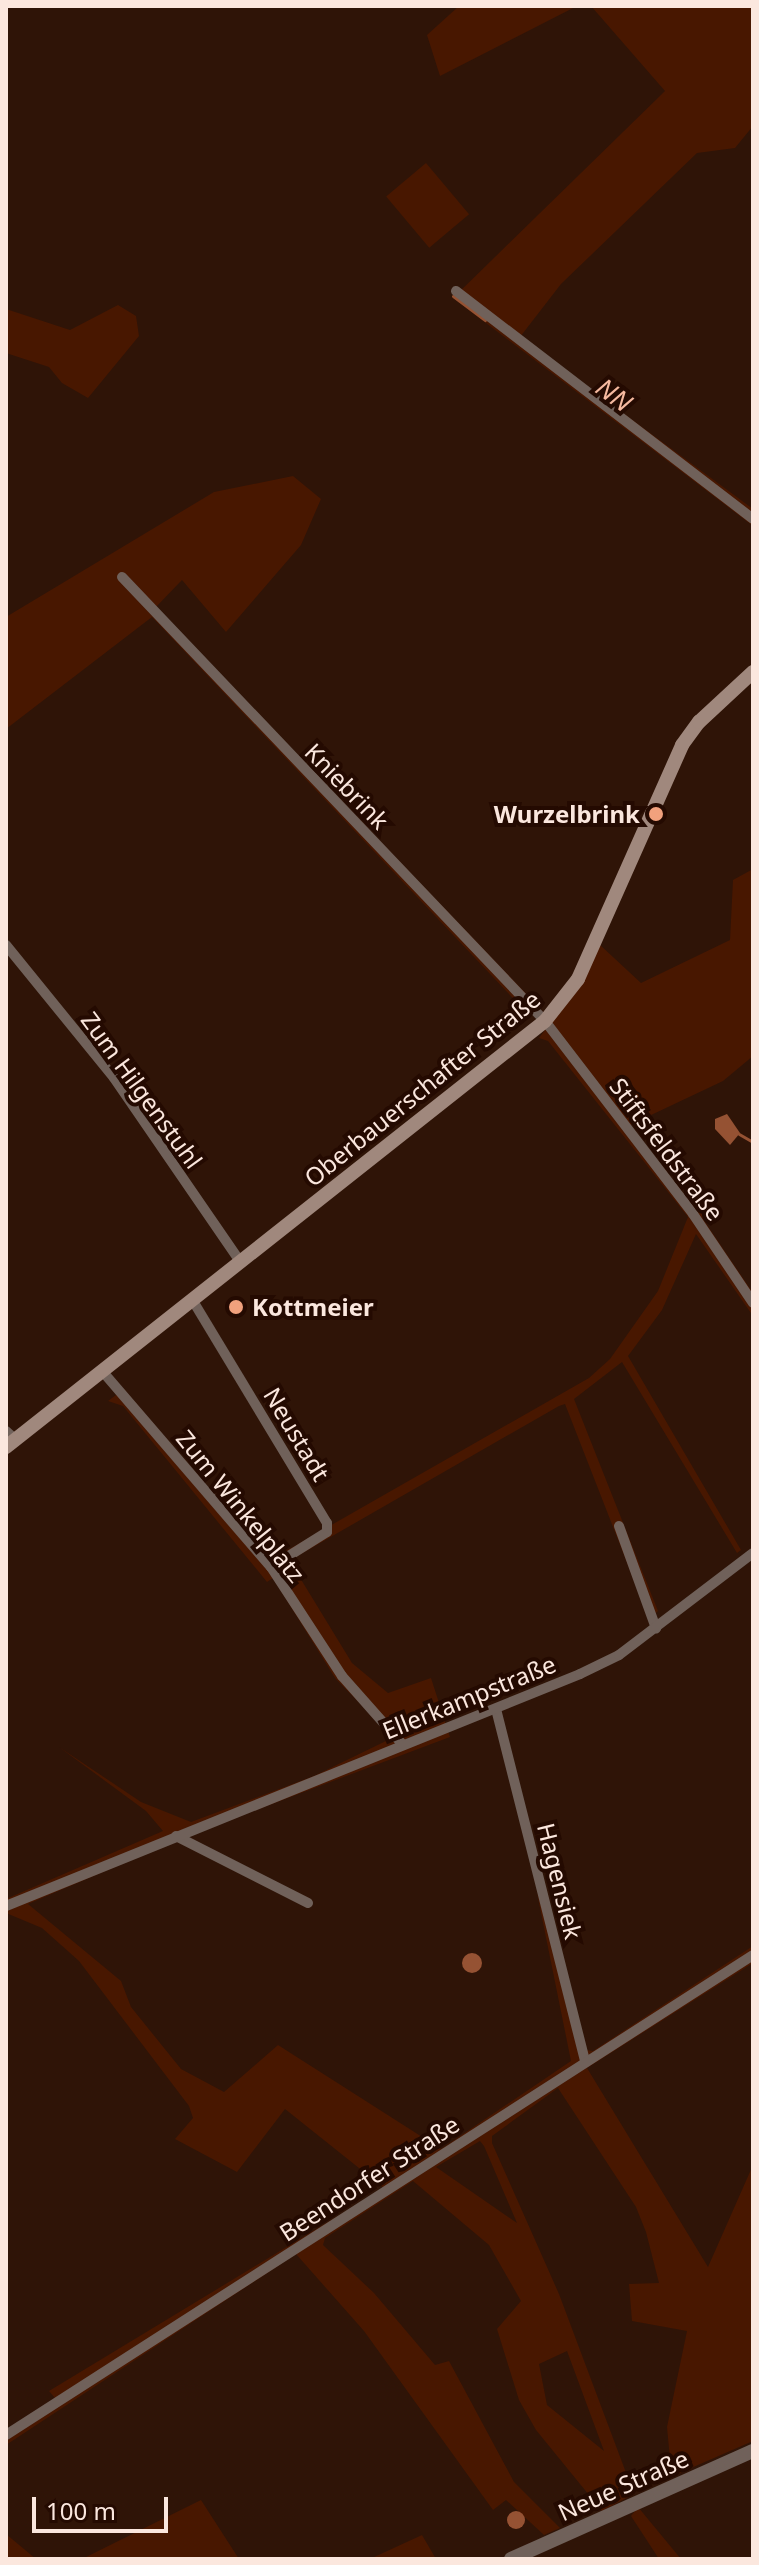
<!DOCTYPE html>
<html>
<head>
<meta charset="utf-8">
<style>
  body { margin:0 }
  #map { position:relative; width:759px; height:2565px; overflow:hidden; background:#2f1407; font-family:"Noto Sans",sans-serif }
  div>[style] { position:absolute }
  .green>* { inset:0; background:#481700; transform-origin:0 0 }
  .water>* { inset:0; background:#955233 }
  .round { border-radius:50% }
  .stream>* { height:3px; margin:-1.5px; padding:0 1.5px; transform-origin:1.5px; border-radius:1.5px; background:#955233 }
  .minor>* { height:10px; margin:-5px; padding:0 5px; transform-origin:5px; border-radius:5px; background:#70615a }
  .tertiary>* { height:14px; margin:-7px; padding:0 7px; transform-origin:7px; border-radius:7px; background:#70615a }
  .secondary>* { height:14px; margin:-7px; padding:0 7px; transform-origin:7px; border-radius:7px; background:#a0887d }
  .dots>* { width:22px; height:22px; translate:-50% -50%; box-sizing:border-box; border:4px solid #240a01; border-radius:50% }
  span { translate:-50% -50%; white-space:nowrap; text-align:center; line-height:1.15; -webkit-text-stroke:8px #240a01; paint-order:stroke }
  .street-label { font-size:24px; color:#fbe7de }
  .poi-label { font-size:24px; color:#fbe7de; font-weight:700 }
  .right { translate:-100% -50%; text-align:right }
  .left { translate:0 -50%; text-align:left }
  .water-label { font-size:26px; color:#f5b99f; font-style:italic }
  .frame { position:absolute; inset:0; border:8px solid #fbe7de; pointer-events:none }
  .scale { position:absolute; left:32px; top:2497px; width:136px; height:36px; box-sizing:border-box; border:4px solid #fbe7de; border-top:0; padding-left:10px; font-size:24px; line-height:28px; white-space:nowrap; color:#fbe7de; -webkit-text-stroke:6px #240a01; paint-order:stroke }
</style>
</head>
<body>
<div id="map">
  <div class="green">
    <i style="clip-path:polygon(459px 6px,577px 6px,440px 76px,427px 35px)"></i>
    <i style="clip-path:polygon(591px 6px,753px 6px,753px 126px,735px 148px,697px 153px,561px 284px,520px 337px,753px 509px,753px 526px,453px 298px,665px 91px)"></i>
    <i style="left:426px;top:163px;width:67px;height:52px;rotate:50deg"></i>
    <i style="clip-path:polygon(118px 305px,136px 316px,139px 336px,88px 398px,62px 383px,49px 367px,6px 353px,6px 309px,70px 330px)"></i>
    <i style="clip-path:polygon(293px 476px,321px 499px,301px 545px,226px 632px,182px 580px,156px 607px,537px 1005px,528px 1014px,152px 617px,6px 729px,6px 617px,214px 492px)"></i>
    <i style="clip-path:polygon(evenodd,753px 869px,753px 1056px,723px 1081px,630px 1125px,691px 1203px,707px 1213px,703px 1219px,753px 1293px,753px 1316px,696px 1234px,662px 1310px,628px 1356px,741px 1550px,737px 1553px,622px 1362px,574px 1399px,658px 1611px,649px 1619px,565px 1404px,559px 1406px,294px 1558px,294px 1568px,352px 1663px,388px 1693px,431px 1678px,450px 1737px,192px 1834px,28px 1904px,121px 1981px,131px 2007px,181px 2069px,224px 2092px,278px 2045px,441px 2149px,571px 2061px,537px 1893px,586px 2050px,593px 2051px,753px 1946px,753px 1963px,587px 2068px,708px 2267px,753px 2165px,753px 2441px,675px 2475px,671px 2470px,667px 2427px,687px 2331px,632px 2321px,629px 2284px,659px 2283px,646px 2232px,636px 2207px,558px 2088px,492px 2136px,492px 2143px,559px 2294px,634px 2494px,602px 2511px,536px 2430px,519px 2400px,497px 2329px,521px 2301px,489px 2245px,413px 2181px,325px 2238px,323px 2245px,374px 2293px,435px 2365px,449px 2361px,514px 2482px,560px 2528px,544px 2535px,506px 2500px,493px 2510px,364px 2331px,296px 2254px,6px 2445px,6px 2439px,60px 2404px,49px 2391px,384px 2188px,285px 2109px,237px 2172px,175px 2139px,193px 2118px,189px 2106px,79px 1961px,42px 1928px,6px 1913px,6px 1899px,163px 1831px,146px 1811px,59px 1747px,141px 1802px,191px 1822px,314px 1776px,388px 1740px,379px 1723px,335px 1678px,273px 1578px,267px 1582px,123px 1406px,108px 1401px,124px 1389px,270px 1560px,589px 1378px,610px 1359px,658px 1291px,688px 1217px,548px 1041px,539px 1038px,585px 977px,599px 944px,641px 983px,730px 940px,733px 880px,753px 869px,480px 2141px,484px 2146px,517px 2223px,436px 2167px,480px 2141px,753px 869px,567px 2351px,604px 2451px,547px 2405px,539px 2364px,567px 2351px)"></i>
    <i style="clip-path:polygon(201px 2500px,239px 2559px,82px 2559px)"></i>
    <i style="clip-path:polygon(638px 2507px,681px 2559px,659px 2559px,631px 2516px)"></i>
    <i style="clip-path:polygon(6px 2534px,36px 2559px,6px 2559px)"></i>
    <i style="clip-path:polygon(422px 2535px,436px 2559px,369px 2559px,372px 2558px)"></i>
  </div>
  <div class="water">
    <i style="clip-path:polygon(727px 1114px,740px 1133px,730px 1145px,715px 1129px,715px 1119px)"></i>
    <i class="round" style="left:462px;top:1953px;width:20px;height:20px"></i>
    <i class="round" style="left:507px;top:2511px;width:18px;height:18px"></i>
  </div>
  <div class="stream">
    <i style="left:453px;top:296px;width:40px;rotate:37deg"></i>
    <i style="left:739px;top:1134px;width:16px;rotate:30deg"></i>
  </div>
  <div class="minor">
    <i style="left:456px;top:291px;width:374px;rotate:37.5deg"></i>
    <i style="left:122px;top:577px;width:613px;rotate:46.39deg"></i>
    <i style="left:545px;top:1021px;width:243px;rotate:52.5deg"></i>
    <i style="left:693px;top:1214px;width:107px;rotate:56deg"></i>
    <i style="left:6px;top:945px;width:171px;rotate:50.9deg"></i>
    <i style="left:114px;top:1078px;width:224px;rotate:55.5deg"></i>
    <i style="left:193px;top:1301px;width:259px;rotate:58.9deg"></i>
    <i style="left:327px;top:1523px;width:9px;rotate:90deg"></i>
    <i style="left:327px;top:1532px;width:66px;rotate:148deg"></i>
    <i style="left:103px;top:1372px;width:257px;rotate:49.3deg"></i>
    <i style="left:271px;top:1567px;width:130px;rotate:56.9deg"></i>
    <i style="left:342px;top:1676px;width:92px;rotate:48.5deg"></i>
    <i style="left:6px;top:1431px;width:13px;rotate:42deg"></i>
    <i style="left:619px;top:1526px;width:109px;rotate:70.1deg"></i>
    <i style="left:496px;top:1709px;width:364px;rotate:75.8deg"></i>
    <i style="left:176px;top:1836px;width:148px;rotate:26.9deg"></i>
    <i style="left:6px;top:1906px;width:619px;rotate:-22.01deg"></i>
    <i style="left:580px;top:1674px;width:43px;rotate:-26deg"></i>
    <i style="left:619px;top:1655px;width:168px;rotate:-37.3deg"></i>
    <i style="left:6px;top:2435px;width:888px;rotate:-32.72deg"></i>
  </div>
  <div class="tertiary">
    <i style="left:511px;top:2559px;width:265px;rotate:-24.1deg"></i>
  </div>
  <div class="secondary">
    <i style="left:6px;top:1447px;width:687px;rotate:-38.32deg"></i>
    <i style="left:545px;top:1021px;width:53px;rotate:-51.8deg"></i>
    <i style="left:578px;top:979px;width:256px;rotate:-66deg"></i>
    <i style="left:682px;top:745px;width:29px;rotate:-54deg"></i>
    <i style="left:699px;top:722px;width:74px;rotate:-42.8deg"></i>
  </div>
  <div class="dots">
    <i style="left:656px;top:814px;background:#f1a17d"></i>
    <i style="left:236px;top:1307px;background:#f1a17d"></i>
  </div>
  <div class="street-label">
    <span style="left:347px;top:786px;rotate:46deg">Kniebrink</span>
    <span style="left:422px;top:1088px;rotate:-39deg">Oberbauerschafter Straße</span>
    <span style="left:142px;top:1090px;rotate:54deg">Zum Hilgenstuhl</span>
    <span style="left:667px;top:1149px;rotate:53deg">Stiftsfeldstraße</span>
    <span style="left:297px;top:1434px;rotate:59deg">Neustadt</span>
    <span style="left:241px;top:1506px;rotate:51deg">Zum Winkelplatz</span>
    <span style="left:469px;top:1697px;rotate:-22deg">Ellerkampstraße</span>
    <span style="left:560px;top:1881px;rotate:76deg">Hagensiek</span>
    <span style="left:369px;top:2178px;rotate:-33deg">Beendorfer Straße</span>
    <span style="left:623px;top:2485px;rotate:-24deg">Neue Straße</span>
  </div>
  <div class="poi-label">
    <span class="right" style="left:640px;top:814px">Wurzelbrink</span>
    <span class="left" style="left:252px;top:1307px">Kottmeier</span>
  </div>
  <div class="water-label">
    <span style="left:614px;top:395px;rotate:37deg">NN</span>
  </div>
  <div class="frame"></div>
  <div class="scale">100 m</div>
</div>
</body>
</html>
